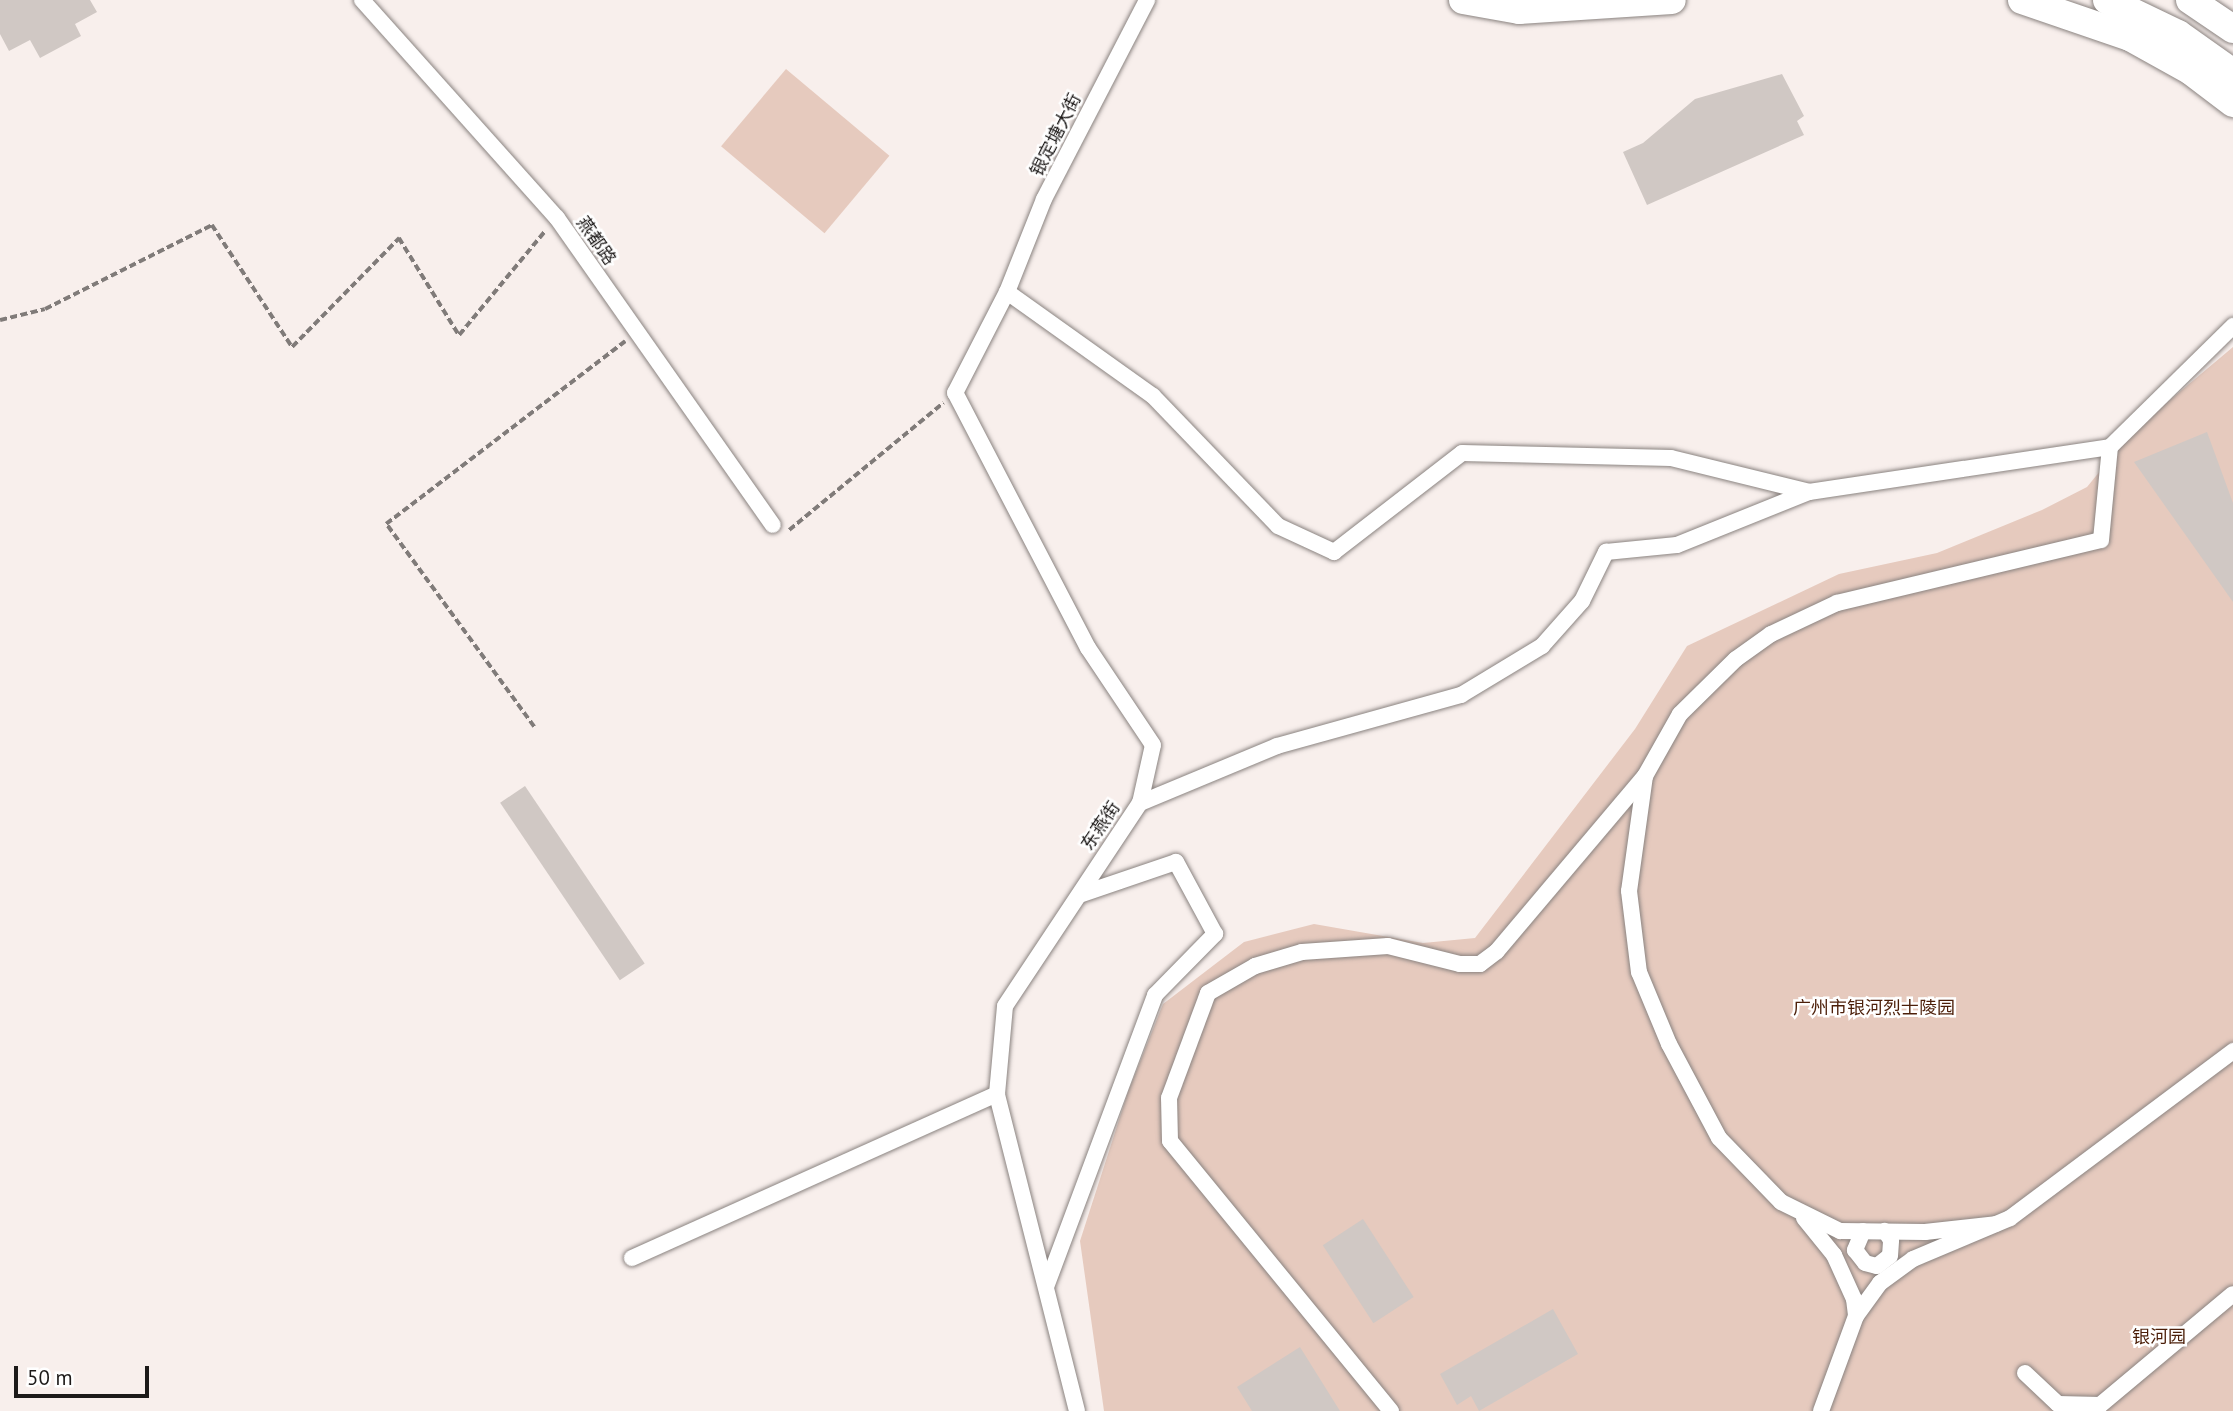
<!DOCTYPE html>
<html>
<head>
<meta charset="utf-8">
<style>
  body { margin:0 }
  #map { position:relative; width:2233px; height:1411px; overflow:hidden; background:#f8efec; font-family:"PT Sans","Noto Sans SC",sans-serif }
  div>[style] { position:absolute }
  .green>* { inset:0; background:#e6cabe; transform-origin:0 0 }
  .building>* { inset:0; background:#d0c8c4; transform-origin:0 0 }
  .path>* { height:3.5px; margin-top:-1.75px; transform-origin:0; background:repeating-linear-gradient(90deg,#807b79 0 7px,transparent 0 10.5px) }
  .roads { filter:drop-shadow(0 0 2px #8a8380) drop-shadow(0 0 2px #8a8380) }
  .street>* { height:16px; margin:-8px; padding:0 8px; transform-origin:8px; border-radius:8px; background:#fff }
  .highway>* { height:28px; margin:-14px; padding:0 14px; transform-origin:14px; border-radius:14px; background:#fff }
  span { translate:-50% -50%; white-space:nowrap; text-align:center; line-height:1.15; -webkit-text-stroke:5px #fff; paint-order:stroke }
  .street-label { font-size:18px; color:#1d1a19 }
  .park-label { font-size:18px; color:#4c1f09 }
  .scale { position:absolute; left:14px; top:1366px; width:135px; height:32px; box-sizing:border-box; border:4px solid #1d1a19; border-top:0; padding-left:9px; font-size:21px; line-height:24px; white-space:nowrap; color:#1d1a19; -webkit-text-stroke:5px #fff; paint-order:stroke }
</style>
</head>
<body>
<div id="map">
  <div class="green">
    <i style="left:786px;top:69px;width:135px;height:101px;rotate:40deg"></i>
    <i style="clip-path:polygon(2233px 347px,2233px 1411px,1104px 1411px,1080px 1241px,1128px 1092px,1163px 1004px,1244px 942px,1314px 924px,1423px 943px,1475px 938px,1635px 729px,1687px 646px,1839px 574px,1937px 553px,2042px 510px,2087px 487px,2132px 432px)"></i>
  </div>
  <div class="building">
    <i style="clip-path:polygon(0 0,90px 0,97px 12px,75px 24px,81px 36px,40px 58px,30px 40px,9px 51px,0 34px)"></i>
    <i style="clip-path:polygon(1782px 74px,1804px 116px,1797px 121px,1804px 135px,1647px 205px,1623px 152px,1643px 143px,1695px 99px)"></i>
    <i style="clip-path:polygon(2207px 432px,2233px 503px,2233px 602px,2134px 462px)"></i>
    <i style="left:525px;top:786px;width:214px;height:30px;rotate:56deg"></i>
    <i style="left:1363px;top:1219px;width:93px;height:48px;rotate:57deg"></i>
    <i style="clip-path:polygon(1553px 1309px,1578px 1354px,1479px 1411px,1471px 1396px,1457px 1405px,1440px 1374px)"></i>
    <i style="clip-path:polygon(1300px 1347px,1340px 1411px,1252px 1411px,1237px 1387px)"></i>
  </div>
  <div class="path">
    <i style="left:0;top:320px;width:46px;rotate:-13.7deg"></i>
    <i style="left:45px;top:309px;width:187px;rotate:-26.7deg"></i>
    <i style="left:212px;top:225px;width:146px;rotate:56.7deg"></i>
    <i style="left:292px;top:347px;width:153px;rotate:-45.5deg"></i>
    <i style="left:399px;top:238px;width:114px;rotate:58.3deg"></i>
    <i style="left:459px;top:335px;width:136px;rotate:-50.4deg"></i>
    <i style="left:789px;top:530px;width:200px;rotate:-39.5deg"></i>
    <i style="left:534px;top:727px;width:251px;rotate:-126.1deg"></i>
    <i style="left:386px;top:524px;width:301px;rotate:-37.4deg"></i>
  </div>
  <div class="roads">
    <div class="street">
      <i style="left:362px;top:0;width:292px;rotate:48.2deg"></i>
      <i style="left:557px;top:218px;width:375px;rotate:54.9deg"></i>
      <i style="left:1007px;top:292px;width:179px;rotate:35.5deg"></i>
      <i style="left:1153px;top:396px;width:180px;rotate:46.1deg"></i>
      <i style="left:1278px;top:526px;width:62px;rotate:24.9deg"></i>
      <i style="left:1334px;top:552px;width:162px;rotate:-37.7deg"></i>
      <i style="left:1462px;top:453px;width:209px;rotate:1.4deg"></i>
      <i style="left:1671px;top:458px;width:142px;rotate:13.8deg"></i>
      <i style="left:1809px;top:492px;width:304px;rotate:-8.5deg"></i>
      <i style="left:2110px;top:447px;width:173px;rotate:-44.5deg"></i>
      <i style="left:1645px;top:776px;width:116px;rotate:97.9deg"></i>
      <i style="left:1629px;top:891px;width:82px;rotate:83deg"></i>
      <i style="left:1639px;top:972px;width:78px;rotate:67.4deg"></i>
      <i style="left:1669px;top:1044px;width:106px;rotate:62deg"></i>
      <i style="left:1719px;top:1138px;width:89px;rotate:45.9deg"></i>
      <i style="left:1781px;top:1202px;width:66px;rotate:26.2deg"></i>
      <i style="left:1840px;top:1231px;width:85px;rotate:0.7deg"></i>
      <i style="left:1925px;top:1232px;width:71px;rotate:-6.4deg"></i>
      <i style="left:1140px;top:803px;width:148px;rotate:-22.6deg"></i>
      <i style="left:1277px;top:746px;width:191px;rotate:-15.5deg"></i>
      <i style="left:1461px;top:695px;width:95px;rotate:-31.2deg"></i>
      <i style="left:1542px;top:646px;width:60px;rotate:-48.4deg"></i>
      <i style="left:1582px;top:601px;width:55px;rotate:-63.9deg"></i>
      <i style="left:1606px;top:552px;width:71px;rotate:-5.6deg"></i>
      <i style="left:1677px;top:545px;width:142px;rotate:-21.9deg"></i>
      <i style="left:1804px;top:1218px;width:48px;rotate:51deg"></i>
      <i style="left:1834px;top:1255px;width:48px;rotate:65.6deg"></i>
      <i style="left:1854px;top:1299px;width:17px;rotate:83deg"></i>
      <i style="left:1863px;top:1231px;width:21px;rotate:113deg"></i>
      <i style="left:1855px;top:1250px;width:16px;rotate:52deg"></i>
      <i style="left:1865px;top:1263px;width:12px;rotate:14deg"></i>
      <i style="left:1877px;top:1266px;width:16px;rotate:-38deg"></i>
      <i style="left:1890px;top:1256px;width:16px;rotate:-86deg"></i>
      <i style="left:1891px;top:1240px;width:11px;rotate:-124deg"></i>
      <i style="left:632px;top:1258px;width:400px;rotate:-24.2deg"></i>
      <i style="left:1046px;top:1287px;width:312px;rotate:-69.5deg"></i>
      <i style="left:1155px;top:995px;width:86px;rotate:-45.5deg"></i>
      <i style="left:1215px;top:934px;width:82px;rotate:-118.4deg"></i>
      <i style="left:1176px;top:862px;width:102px;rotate:161.2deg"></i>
      <i style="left:2025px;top:1373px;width:45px;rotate:43.2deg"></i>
      <i style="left:2058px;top:1404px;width:42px;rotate:1.4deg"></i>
      <i style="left:1077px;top:1411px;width:327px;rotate:-104.2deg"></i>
      <i style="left:997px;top:1094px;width:88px;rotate:-84.8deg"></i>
      <i style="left:1005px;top:1006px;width:244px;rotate:-56.4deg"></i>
      <i style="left:1140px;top:803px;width:59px;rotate:-77.4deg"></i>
      <i style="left:1153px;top:745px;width:117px;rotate:-123.8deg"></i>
      <i style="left:1088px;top:648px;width:288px;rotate:-117.5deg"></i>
      <i style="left:955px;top:393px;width:114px;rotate:-62.8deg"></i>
      <i style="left:1007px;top:292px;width:100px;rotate:-68.3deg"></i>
      <i style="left:1044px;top:199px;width:224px;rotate:-62.6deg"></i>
      <i style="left:1391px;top:1411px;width:349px;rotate:-129.3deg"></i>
      <i style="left:1170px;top:1141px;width:43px;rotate:-91.3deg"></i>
      <i style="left:1169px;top:1098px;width:112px;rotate:-69.6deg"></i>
      <i style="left:1208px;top:993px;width:54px;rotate:-29.9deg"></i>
      <i style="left:1255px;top:966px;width:49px;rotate:-16.6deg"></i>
      <i style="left:1302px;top:952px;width:86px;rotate:-4deg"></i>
      <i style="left:1388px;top:946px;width:74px;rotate:14deg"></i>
      <i style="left:1460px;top:964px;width:20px"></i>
      <i style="left:1480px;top:964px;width:21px;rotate:-37deg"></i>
      <i style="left:1497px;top:951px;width:229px;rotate:-49.8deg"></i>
      <i style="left:1645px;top:776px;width:71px;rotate:-60.6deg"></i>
      <i style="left:1680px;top:714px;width:78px;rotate:-44.5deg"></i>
      <i style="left:1736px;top:659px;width:43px;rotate:-35.5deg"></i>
      <i style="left:1771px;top:634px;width:73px;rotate:-25.2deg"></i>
      <i style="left:1837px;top:603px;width:271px;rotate:-13.4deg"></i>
      <i style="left:2101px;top:540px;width:93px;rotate:-84.5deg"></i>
      <i style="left:1821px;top:1411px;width:101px;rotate:-69.8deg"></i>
      <i style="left:1856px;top:1316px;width:41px;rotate:-54deg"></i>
      <i style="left:1880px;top:1283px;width:41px;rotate:-36deg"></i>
      <i style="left:1913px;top:1259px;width:105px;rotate:-22.9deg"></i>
      <i style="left:2010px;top:1218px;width:279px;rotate:-36.8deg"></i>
      <i style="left:2093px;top:1411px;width:182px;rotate:-39.9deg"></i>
    </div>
    <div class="highway">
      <i style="left:1463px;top:0;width:57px;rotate:10.1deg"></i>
      <i style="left:1519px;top:10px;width:153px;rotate:-3.7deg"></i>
      <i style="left:2022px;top:0;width:114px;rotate:18.9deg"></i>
      <i style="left:2130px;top:37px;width:70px;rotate:29.1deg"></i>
      <i style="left:2191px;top:71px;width:53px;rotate:37.3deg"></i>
      <i style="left:2107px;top:0;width:79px;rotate:25.6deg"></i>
      <i style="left:2178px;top:34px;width:67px;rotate:35.3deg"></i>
      <i style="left:2190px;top:0;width:52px;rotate:34deg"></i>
    </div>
  </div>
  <div class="street-label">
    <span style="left:1056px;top:135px;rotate:-63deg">银定塘大街</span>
    <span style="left:596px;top:241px;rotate:55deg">燕都路</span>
    <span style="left:1101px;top:826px;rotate:-56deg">东燕街</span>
  </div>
  <div class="park-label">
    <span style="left:1874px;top:1008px">广州市银河烈士陵园</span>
    <span style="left:2159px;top:1337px">银河园</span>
  </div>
  <div class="scale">50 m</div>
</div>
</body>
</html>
